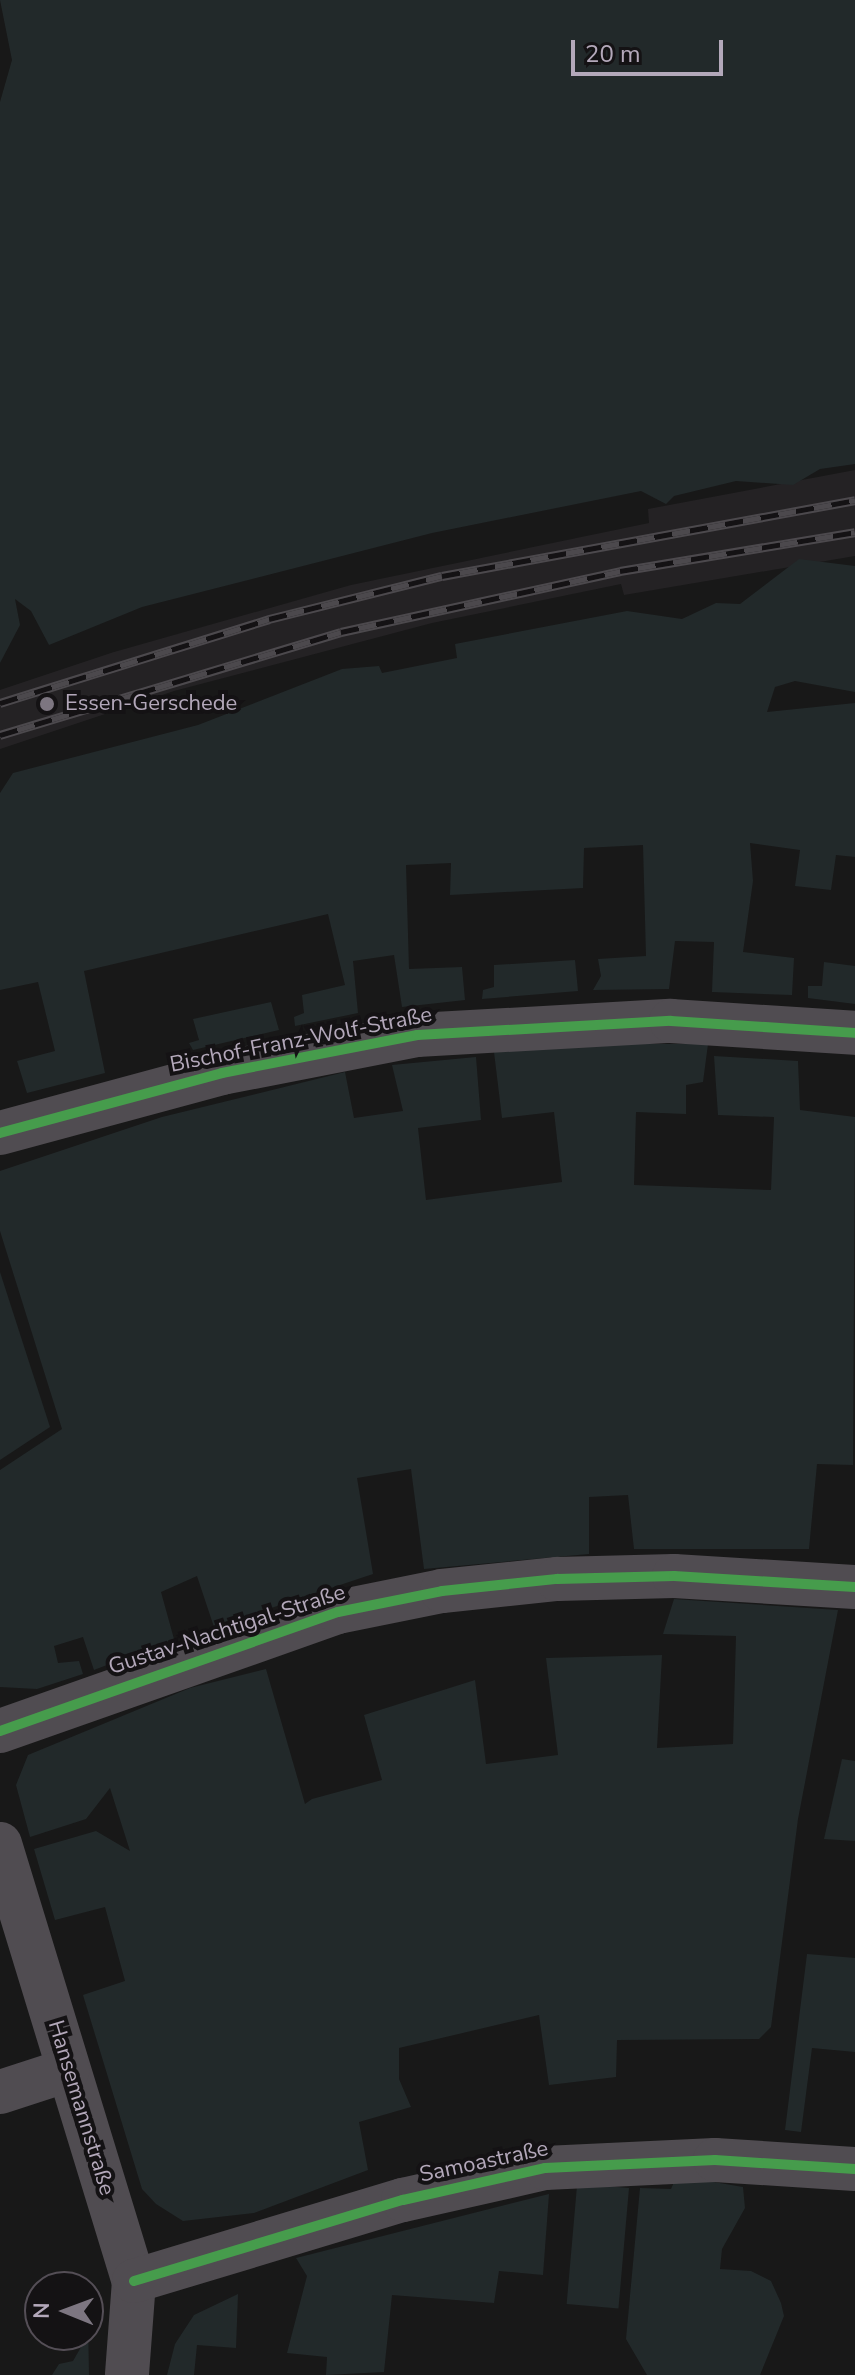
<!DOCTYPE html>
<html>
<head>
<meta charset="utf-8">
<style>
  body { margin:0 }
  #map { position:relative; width:855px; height:2375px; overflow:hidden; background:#181818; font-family:"Nunito Sans",sans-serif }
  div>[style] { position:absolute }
  .built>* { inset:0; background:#242224 }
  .green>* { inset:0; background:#22292a; transform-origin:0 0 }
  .minor>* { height:44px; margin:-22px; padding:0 22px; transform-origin:22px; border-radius:22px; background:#504c51 }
  .rail>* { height:9px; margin-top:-4.5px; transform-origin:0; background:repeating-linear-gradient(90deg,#141214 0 18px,#4c494d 0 36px); box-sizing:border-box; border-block:2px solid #4c494d }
  .cycleway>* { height:10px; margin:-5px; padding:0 5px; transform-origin:5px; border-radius:5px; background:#469c4c }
  .dots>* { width:22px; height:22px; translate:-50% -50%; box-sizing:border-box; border:4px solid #141214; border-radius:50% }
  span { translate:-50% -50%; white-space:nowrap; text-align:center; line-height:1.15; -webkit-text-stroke:8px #141214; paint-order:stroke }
  .poi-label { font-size:22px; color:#b3a8ba }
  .left { translate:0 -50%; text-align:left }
  .street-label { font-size:22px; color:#b3a8ba }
  .north { position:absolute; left:24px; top:2271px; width:80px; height:80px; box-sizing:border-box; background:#141214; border:2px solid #544e56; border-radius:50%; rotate:271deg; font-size:22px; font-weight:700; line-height:32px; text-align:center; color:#b3a8ba }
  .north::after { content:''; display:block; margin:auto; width:28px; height:36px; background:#7d7681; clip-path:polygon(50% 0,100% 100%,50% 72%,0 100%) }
  .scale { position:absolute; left:571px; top:40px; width:152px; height:36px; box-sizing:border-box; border:4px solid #b3a8ba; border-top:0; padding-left:10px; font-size:24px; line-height:28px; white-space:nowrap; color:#b3a8ba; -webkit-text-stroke:6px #141214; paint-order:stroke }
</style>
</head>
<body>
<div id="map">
  <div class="built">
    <i style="clip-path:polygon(855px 470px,855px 556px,624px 595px,621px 584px,432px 623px,174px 691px,0 749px,0 690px,114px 652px,351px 585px,649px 523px,648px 509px)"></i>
  </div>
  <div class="green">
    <i style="clip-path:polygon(0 0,855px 0,855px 464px,820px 469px,793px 485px,736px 481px,674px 496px,666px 504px,641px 491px,432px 533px,142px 607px,49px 645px,31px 611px,15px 599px,20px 625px,0 663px,0 102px,12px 60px)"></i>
    <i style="clip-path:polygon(799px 559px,855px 566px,855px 692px,795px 681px,775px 687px,767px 712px,855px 703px,855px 857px,836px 855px,831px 890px,795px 886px,800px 850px,750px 843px,753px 881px,743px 952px,794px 958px,792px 995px,712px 992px,714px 942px,675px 941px,669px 989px,593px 990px,601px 976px,598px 959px,646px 956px,643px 845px,584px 848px,583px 888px,450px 895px,451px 863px,406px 865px,409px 969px,462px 967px,465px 1000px,402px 1007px,394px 955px,353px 961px,358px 1013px,295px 1026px,294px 1017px,304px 1013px,302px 995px,345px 985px,328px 914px,84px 971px,105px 1073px,27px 1093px,17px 1061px,55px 1051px,38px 982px,0 990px,0 793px,13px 773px,198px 725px,342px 669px,379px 666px,382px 673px,457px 658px,455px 644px,627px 611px,682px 619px,716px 603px,740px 604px)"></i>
    <i style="clip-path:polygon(575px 960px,578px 991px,482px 999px,483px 990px,494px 987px,494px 965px)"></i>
    <i style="clip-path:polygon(824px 962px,855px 966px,855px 1004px,808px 998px,808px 986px,822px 986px)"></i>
    <i style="clip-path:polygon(271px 1002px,279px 1030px,193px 1050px,189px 1043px,199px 1040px,193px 1019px)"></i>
    <i style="clip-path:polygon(626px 1044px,708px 1044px,703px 1082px,686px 1085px,686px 1114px,636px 1112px,634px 1185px,771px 1190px,774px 1117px,718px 1115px,714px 1056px,798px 1061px,800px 1110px,855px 1117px,853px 1465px,817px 1464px,809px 1549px,634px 1549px,628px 1495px,589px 1497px,589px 1554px,424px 1569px,411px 1469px,357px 1478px,373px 1574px,214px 1627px,197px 1576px,161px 1592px,174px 1639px,94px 1670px,83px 1637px,54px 1646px,58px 1663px,79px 1661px,83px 1674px,37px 1689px,0 1687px,0 1470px,62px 1429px,0 1231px,0 1171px,162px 1117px,345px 1072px,354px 1118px,403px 1111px,392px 1065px,476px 1057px,481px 1120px,418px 1128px,426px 1200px,562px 1182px,554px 1112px,502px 1118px,494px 1052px)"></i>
    <i style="clip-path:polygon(0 1272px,50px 1427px,0 1460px)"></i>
    <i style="clip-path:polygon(674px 1599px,838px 1610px,798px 1819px,771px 2027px,759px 2039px,617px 2040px,616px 2077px,549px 2085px,539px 2015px,399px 2048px,399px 2079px,411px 2107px,359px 2122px,368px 2170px,254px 2213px,183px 2221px,156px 2204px,142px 2189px,83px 1995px,125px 1981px,105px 1907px,55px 1920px,34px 1849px,96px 1831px,130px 1851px,110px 1788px,86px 1819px,30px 1837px,16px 1785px,28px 1755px,190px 1688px,266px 1669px,305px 1804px,312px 1799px,283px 1690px,312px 1799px,382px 1780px,364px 1715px,475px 1680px,486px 1764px,558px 1755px,546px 1658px,662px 1655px,657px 1748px,733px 1744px,736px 1636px,663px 1634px)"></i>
    <i style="clip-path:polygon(842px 1759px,855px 1761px,855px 1841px,824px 1839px)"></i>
    <i style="clip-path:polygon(807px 1954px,855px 1958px,855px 2052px,812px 2048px,801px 2132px,785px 2130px)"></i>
    <i style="clip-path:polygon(702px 2180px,743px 2187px,745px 2208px,722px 2249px,720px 2269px,751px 2271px,771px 2281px,781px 2303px,784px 2316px,760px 2375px,647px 2375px,626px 2339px,640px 2188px,671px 2189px,674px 2182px)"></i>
    <i style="left:629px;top:2188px;width:121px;height:52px;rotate:95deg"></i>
    <i style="clip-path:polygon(549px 2194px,543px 2275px,499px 2271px,494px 2303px,392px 2295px,384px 2372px,326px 2375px,327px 2357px,287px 2353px,307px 2276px,296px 2258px)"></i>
    <i style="clip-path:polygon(238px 2294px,236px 2348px,197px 2345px,194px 2375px,167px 2375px,175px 2344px,194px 2315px)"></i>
    <i style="clip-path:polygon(88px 2320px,89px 2375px,52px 2375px,59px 2364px,73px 2361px,88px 2335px)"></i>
  </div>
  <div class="minor">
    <i style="left:0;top:1133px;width:230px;rotate:-15.1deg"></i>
    <i style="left:222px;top:1073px;width:199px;rotate:-11deg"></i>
    <i style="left:417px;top:1035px;width:254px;rotate:-3.2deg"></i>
    <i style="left:671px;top:1021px;width:184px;rotate:3.7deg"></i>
    <i style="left:0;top:1731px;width:358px;rotate:-19.4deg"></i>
    <i style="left:338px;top:1612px;width:106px;rotate:-11.4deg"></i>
    <i style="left:442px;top:1591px;width:116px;rotate:-6deg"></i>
    <i style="left:557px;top:1579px;width:117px;rotate:-1.5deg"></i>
    <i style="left:674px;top:1576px;width:181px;rotate:3.5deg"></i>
    <i style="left:0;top:1844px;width:457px;rotate:73deg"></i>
    <i style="left:134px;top:2281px;width:94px;rotate:94.3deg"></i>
    <i style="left:0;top:2092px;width:71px;rotate:-17.9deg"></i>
    <i style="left:134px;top:2281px;width:281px;rotate:-16.8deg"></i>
    <i style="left:403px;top:2200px;width:146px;rotate:-12.7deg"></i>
    <i style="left:545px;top:2168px;width:170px;rotate:-2.7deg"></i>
    <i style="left:715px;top:2160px;width:140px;rotate:3.7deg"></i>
  </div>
  <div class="rail">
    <i style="left:0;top:703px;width:282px;rotate:-17.3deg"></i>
    <i style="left:269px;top:619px;width:178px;rotate:-14deg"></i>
    <i style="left:442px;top:576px;width:420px;rotate:-10.4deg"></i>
    <i style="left:0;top:735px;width:356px;rotate:-16.8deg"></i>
    <i style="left:341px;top:632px;width:286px;rotate:-12.3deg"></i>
    <i style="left:620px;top:571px;width:238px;rotate:-9.4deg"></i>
  </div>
  <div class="cycleway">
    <i style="left:0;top:1133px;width:230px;rotate:-15.1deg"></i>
    <i style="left:222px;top:1073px;width:199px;rotate:-11deg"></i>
    <i style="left:417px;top:1035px;width:254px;rotate:-3.2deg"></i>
    <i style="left:671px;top:1021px;width:184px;rotate:3.7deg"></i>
    <i style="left:0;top:1731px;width:358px;rotate:-19.4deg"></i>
    <i style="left:338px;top:1612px;width:106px;rotate:-11.4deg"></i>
    <i style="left:442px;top:1591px;width:116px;rotate:-6deg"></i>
    <i style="left:557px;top:1579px;width:117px;rotate:-1.5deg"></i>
    <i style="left:674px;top:1576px;width:181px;rotate:3.5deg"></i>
    <i style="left:134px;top:2281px;width:281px;rotate:-16.8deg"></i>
    <i style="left:403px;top:2200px;width:146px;rotate:-12.7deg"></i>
    <i style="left:545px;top:2168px;width:170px;rotate:-2.7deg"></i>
    <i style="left:715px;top:2160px;width:140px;rotate:3.7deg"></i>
  </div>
  <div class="dots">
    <i style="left:47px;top:704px;background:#7d7681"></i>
  </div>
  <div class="poi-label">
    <span class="left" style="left:65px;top:704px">Essen-Gerschede</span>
  </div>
  <div class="street-label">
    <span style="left:301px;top:1040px;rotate:-11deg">Bischof-Franz-Wolf-Straße</span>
    <span style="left:227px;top:1630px;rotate:-18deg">Gustav-Nachtigal-Straße</span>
    <span style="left:81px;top:2108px;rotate:73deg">Hansemannstraße</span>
    <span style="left:484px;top:2162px;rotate:-12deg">Samoastraße</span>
  </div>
  <div class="north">N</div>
  <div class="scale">20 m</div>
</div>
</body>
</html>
